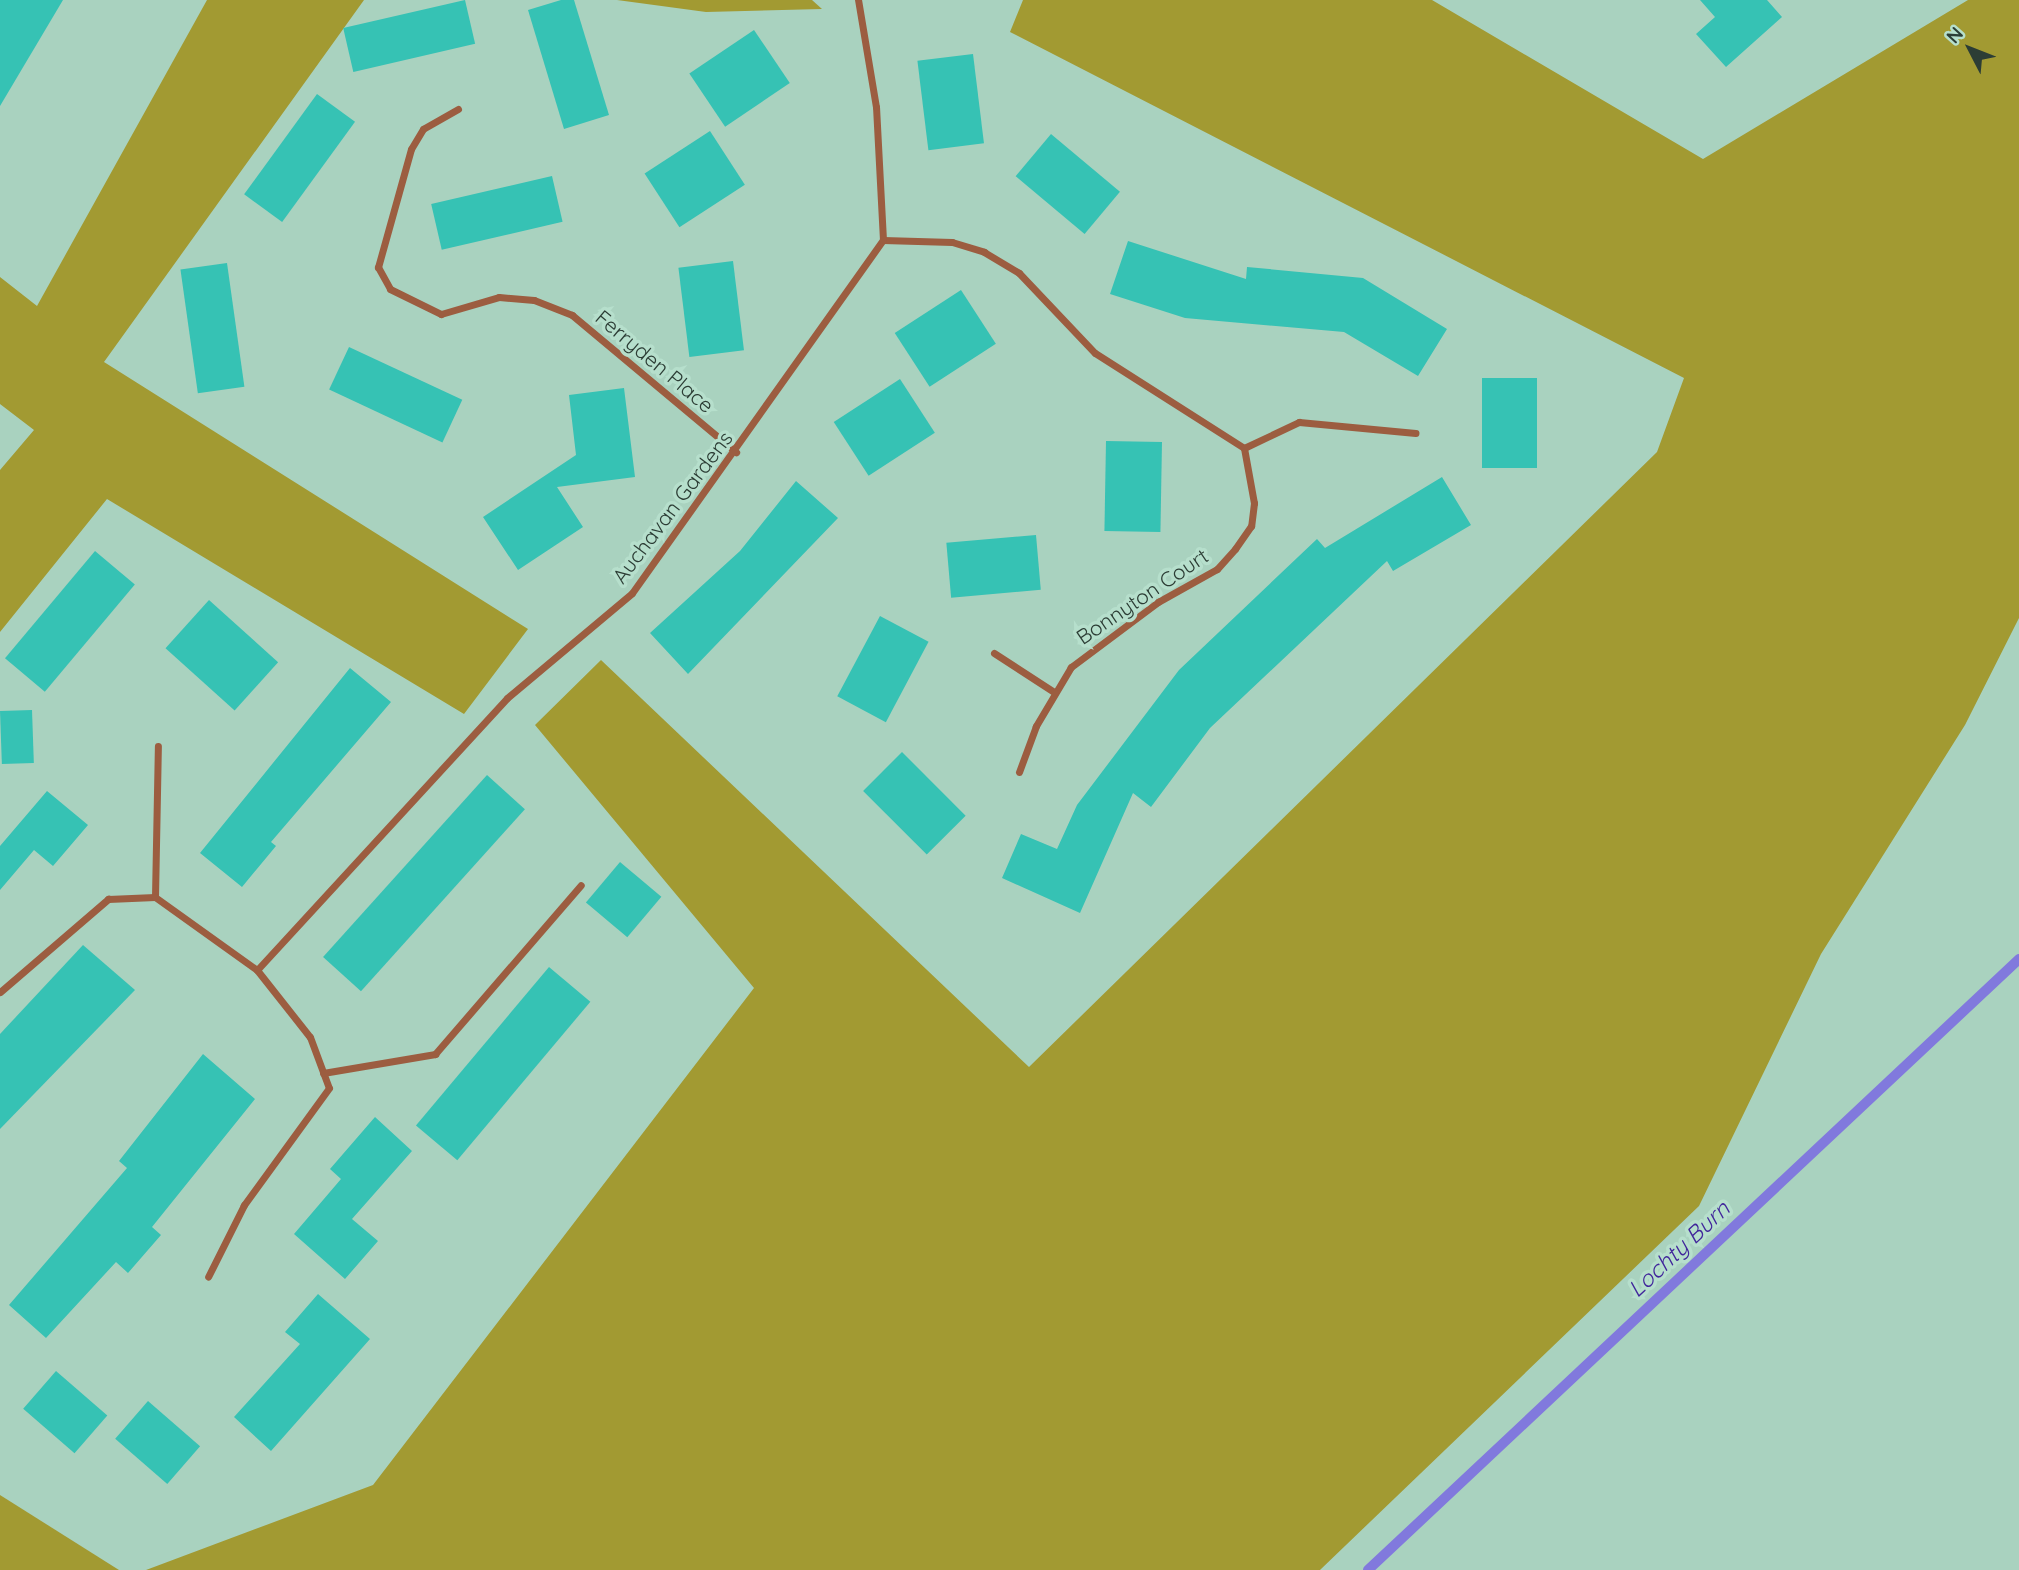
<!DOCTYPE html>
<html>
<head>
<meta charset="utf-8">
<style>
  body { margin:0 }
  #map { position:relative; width:2019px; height:1570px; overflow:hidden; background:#a9d2bf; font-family:Quicksand,sans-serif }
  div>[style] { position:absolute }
  .green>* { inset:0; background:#a29a32 }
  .stream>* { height:10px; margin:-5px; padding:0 5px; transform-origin:5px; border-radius:5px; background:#8179dd }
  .building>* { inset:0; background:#36c2b4; transform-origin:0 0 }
  .minor>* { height:7px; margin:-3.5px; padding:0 3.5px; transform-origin:3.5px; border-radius:3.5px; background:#9c5d40 }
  span { translate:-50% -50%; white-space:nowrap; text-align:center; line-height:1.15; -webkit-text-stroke:7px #b6dfcc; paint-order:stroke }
  .street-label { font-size:21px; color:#2c3d35 }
  .water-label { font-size:23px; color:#41269b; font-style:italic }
  .north { position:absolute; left:1935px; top:14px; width:70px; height:70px; -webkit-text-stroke:5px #b6dfcc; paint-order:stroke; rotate:312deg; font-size:19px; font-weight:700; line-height:28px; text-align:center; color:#2c3d35 }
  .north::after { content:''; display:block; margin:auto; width:24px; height:32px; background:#2c3d35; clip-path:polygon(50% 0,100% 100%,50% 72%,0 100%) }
</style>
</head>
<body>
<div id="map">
  <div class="green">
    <i style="clip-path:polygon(207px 0,364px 0,104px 362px,528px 629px,464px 714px,107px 499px,0 632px,0 470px,34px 430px,0 404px,0 277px,37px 306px)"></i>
    <i style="clip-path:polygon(617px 0,812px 0,822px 9px,706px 12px)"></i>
    <i style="clip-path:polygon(1023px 0,1432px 0,1703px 159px,1968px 0,2019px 0,2019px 618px,1965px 725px,1821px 954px,1699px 1206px,1320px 1570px,146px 1570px,373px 1485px,754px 988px,535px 725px,601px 660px,1029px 1067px,1657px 452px,1684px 378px,1010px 32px)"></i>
    <i style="clip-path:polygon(0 1495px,119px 1570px,0 1570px)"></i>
  </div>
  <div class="stream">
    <i style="left:1368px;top:1570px;width:893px;rotate:-43.18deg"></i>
  </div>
  <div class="building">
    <i style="clip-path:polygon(0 0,63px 0,0 106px)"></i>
    <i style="left:465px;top:0;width:45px;height:125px;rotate:77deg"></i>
    <i style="clip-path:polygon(561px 0,574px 0,609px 115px,564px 129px,528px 10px)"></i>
    <i style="clip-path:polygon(1700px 0,1767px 0,1782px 17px,1726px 67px,1696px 34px,1715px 17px)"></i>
    <i style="left:754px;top:30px;width:64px;height:78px;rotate:56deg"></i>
    <i style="left:973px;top:54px;width:90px;height:56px;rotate:83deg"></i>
    <i style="left:317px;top:94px;width:47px;height:124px;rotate:36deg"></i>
    <i style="left:710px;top:131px;width:64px;height:78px;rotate:57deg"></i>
    <i style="left:1051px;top:134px;width:90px;height:55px;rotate:40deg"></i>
    <i style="left:552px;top:176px;width:47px;height:124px;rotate:77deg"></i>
    <i style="clip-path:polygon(1128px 241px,1246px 279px,1247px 267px,1363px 278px,1447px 329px,1418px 376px,1344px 332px,1185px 318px,1110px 294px)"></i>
    <i style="left:733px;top:261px;width:90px;height:55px;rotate:83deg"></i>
    <i style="left:227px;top:263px;width:125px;height:47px;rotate:82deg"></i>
    <i style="left:961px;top:290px;width:64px;height:79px;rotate:57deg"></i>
    <i style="left:349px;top:347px;width:125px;height:47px;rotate:25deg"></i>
    <i style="left:1482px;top:378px;width:55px;height:90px"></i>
    <i style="left:900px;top:379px;width:64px;height:79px;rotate:57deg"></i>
    <i style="clip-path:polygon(624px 388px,635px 477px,557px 487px,583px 527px,518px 570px,483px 517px,576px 455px,569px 395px)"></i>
    <i style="left:1106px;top:441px;width:56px;height:90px;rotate:1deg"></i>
    <i style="clip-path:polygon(1442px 477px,1471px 525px,1393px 571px,1387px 561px,1210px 728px,1151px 807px,1133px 793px,1080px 913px,1002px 878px,1021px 834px,1057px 849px,1077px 805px,1179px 670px,1317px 539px,1325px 548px)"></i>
    <i style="clip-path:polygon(796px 481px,838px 518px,688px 674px,650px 633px,740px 551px)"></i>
    <i style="left:1036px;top:535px;width:55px;height:90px;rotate:85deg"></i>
    <i style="left:95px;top:551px;width:52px;height:140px;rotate:40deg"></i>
    <i style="left:209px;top:600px;width:93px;height:65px;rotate:42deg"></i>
    <i style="left:880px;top:616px;width:55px;height:91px;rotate:28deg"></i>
    <i style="clip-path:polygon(350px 668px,391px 702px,271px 842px,276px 846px,242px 887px,200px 853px)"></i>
    <i style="left:32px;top:710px;width:53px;height:32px;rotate:88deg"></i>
    <i style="left:902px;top:752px;width:90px;height:55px;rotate:45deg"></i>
    <i style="left:487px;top:775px;width:51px;height:245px;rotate:42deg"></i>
    <i style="clip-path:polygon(47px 791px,88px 825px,53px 866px,34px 850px,0 890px,0 846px)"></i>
    <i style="left:620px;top:862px;width:54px;height:53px;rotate:40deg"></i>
    <i style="clip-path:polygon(83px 945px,135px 990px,0 1129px,0 1034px)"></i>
    <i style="left:549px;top:967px;width:54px;height:207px;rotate:40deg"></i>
    <i style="clip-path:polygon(203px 1054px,255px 1099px,152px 1227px,161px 1235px,128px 1273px,116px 1262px,46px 1338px,9px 1305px,127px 1168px,119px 1161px)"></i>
    <i style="clip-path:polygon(375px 1117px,412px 1151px,352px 1219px,378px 1241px,345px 1279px,294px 1234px,341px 1179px,330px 1169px)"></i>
    <i style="clip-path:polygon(318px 1294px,370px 1339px,271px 1451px,234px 1417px,300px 1344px,285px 1332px)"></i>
    <i style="left:56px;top:1371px;width:68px;height:50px;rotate:41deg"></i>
    <i style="left:148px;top:1401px;width:69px;height:50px;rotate:41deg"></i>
  </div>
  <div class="minor">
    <i style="left:458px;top:109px;width:40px;rotate:150.3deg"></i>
    <i style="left:423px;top:129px;width:23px;rotate:121deg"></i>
    <i style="left:411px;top:149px;width:123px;rotate:105.6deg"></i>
    <i style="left:378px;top:267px;width:25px;rotate:61deg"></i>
    <i style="left:390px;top:289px;width:57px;rotate:26.1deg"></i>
    <i style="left:441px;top:314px;width:60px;rotate:-16.3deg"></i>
    <i style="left:499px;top:297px;width:35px;rotate:5deg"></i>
    <i style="left:534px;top:300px;width:41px;rotate:21.5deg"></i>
    <i style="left:572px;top:315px;width:214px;rotate:39.9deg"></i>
    <i style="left:883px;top:240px;width:69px;rotate:1.7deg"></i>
    <i style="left:952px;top:242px;width:34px;rotate:17deg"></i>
    <i style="left:984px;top:252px;width:41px;rotate:31deg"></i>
    <i style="left:1019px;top:273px;width:110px;rotate:46.5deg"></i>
    <i style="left:1095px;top:353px;width:177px;rotate:32.5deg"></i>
    <i style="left:1244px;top:448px;width:56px;rotate:79.7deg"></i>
    <i style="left:1254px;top:503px;width:23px;rotate:97deg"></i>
    <i style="left:1251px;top:526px;width:28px;rotate:125deg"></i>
    <i style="left:1235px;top:549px;width:27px;rotate:132deg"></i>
    <i style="left:1217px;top:569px;width:68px;rotate:150.8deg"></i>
    <i style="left:1158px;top:602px;width:109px;rotate:143.2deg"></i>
    <i style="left:1071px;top:667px;width:69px;rotate:120.7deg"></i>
    <i style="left:1036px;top:726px;width:49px;rotate:110.3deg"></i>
    <i style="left:1244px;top:448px;width:61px;rotate:-25.3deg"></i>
    <i style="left:1299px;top:422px;width:117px;rotate:5.4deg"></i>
    <i style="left:994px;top:653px;width:72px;rotate:33deg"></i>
    <i style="left:155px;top:897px;width:151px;rotate:-88.9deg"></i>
    <i style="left:257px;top:970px;width:369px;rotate:-47.4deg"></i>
    <i style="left:507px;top:698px;width:163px;rotate:-40deg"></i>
    <i style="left:632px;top:593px;width:433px;rotate:-54.6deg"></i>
    <i style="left:883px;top:240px;width:133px;rotate:-93deg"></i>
    <i style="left:876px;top:107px;width:109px;rotate:-99.5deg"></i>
    <i style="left:0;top:992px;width:143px;rotate:-40.7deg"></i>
    <i style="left:108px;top:899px;width:47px;rotate:-2.4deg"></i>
    <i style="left:155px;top:897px;width:125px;rotate:35.6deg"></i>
    <i style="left:257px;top:970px;width:85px;rotate:51.7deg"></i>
    <i style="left:310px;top:1037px;width:54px;rotate:69.6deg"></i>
    <i style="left:329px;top:1088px;width:145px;rotate:126deg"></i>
    <i style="left:244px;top:1205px;width:80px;rotate:116.6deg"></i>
    <i style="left:323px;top:1073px;width:114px;rotate:-9.6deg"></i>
    <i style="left:435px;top:1054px;width:223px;rotate:-49.2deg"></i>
  </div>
  <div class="street-label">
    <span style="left:655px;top:361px;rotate:40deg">Ferryden Place</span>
    <span style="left:672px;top:507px;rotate:-53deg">Auchavan Gardens</span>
    <span style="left:1142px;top:596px;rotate:-34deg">Bonnyton Court</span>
  </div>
  <div class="water-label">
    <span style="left:1679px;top:1249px;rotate:-43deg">Lochty Burn</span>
  </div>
  <div class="north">N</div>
</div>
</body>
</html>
